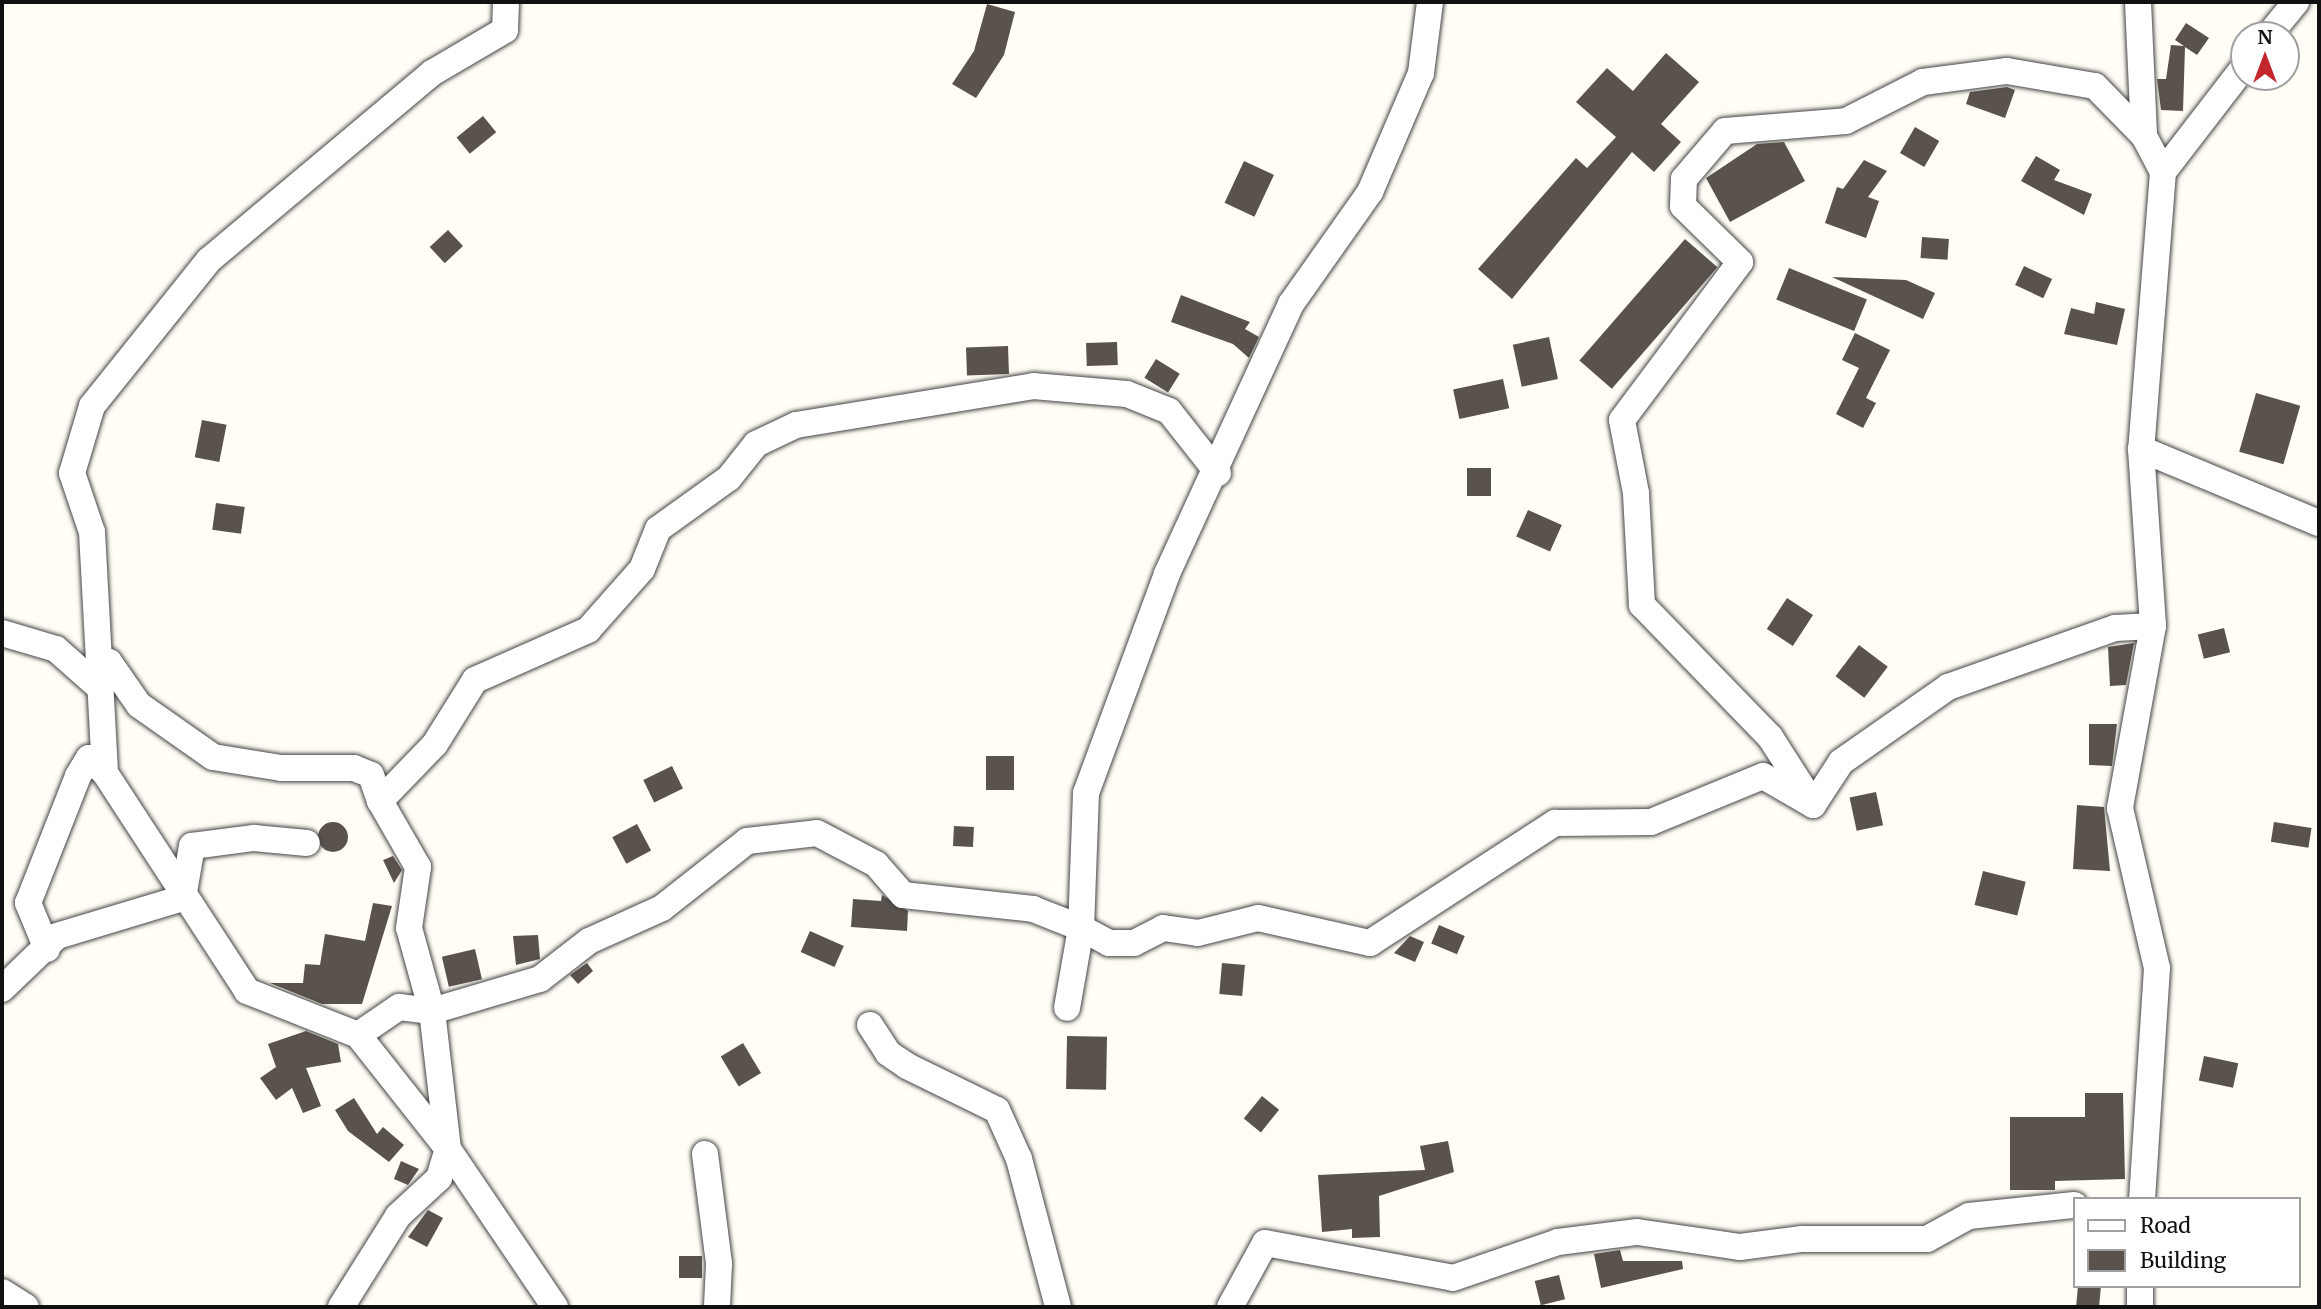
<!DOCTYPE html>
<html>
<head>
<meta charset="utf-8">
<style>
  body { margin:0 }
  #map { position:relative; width:2321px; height:1309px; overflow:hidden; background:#fffdf5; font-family:Merriweather,serif }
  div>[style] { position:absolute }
  .building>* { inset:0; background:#5a524d; transform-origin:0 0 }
  .round { border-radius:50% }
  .roads { filter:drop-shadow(0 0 2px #444) drop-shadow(0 0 2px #444) }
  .street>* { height:26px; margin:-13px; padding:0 13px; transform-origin:13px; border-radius:13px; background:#fff }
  span { translate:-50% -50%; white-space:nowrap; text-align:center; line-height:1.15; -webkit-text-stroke:7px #fff; paint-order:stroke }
  .frame { position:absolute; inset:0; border:4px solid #111; pointer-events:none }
  .legend { position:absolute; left:2073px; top:1197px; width:228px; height:91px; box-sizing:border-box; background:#fff; border:2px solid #a0a0a0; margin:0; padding:9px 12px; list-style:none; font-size:21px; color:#111 }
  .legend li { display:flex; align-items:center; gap:14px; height:35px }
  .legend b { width:35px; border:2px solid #a0a0a0 }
  .north { position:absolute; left:2230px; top:21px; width:70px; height:70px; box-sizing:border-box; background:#fff; border:2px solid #a0a0a0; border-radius:50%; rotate:0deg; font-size:19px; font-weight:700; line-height:28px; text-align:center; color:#111 }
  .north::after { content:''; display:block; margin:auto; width:24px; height:32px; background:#c4262e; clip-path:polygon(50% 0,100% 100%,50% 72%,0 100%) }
</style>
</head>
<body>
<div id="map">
  <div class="building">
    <i style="clip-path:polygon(987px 4px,1015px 12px,1004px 55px,976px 98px,952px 84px,974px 51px)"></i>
    <i style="clip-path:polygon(2186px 23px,2209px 38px,2197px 55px,2185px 47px,2183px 111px,2161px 110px,2157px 79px,2166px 79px,2171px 45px,2184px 46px,2175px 40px)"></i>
    <i style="clip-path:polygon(1666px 53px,1699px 82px,1661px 124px,1681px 142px,1654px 172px,1632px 152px,1512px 299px,1478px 269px,1576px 158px,1587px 168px,1616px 137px,1576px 102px,1607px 68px,1633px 91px)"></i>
    <i style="clip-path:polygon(2007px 87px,2015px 90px,2005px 118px,1966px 104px,1970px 92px)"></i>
    <i style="left:483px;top:116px;width:21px;height:34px;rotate:51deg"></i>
    <i style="left:1915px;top:127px;width:28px;height:30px;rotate:30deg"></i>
    <i style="clip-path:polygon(1784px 142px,1805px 181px,1730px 222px,1706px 178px,1757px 144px)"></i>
    <i style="clip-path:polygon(2036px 156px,2060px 170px,2054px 180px,2092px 194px,2084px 215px,2021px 181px)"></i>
    <i style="clip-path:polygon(1864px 160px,1887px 171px,1868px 197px,1879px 201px,1866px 238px,1825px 223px,1837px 187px,1843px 189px)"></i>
    <i style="left:1244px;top:161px;width:33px;height:46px;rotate:25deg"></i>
    <i style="left:448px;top:230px;width:22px;height:25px;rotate:47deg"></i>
    <i style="left:1922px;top:237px;width:27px;height:21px;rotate:4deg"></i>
    <i style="left:1685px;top:239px;width:43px;height:161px;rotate:41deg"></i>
    <i style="left:2024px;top:266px;width:31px;height:21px;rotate:25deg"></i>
    <i style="left:1789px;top:268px;width:84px;height:34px;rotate:22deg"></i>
    <i style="clip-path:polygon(1832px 277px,1906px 280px,1935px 293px,1923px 319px)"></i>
    <i style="clip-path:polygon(1181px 295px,1250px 322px,1245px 329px,1259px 337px,1249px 358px,1233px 344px,1171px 322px)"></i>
    <i style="clip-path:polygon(2096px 302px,2125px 309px,2117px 345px,2064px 334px,2071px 308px,2094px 314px)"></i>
    <i style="clip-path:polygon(1855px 333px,1890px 350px,1866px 398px,1876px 403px,1863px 428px,1836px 414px,1859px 368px,1842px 360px)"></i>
    <i style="left:1549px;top:337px;width:43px;height:37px;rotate:78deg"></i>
    <i style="left:1117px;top:342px;width:23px;height:31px;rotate:88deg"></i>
    <i style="left:1008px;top:346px;width:28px;height:42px;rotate:88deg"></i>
    <i style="left:1156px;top:359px;width:28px;height:22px;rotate:32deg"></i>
    <i style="left:1503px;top:379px;width:30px;height:51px;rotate:78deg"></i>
    <i style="left:2256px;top:393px;width:46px;height:61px;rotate:16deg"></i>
    <i style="left:202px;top:420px;width:25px;height:38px;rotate:11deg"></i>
    <i style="left:1467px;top:468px;width:24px;height:28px"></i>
    <i style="left:216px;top:503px;width:29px;height:27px;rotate:8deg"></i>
    <i style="left:1528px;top:510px;width:37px;height:29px;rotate:24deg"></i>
    <i style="left:1787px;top:598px;width:31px;height:37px;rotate:33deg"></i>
    <i style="left:2224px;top:628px;width:25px;height:27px;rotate:76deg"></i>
    <i style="clip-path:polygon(2134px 643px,2126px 685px,2110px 686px,2108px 647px)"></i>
    <i style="left:1859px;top:645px;width:36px;height:39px;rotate:37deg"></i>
    <i style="clip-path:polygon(2089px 724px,2117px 724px,2112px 766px,2089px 765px)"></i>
    <i style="left:1014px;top:756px;width:34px;height:28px;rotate:90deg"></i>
    <i style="left:672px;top:766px;width:25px;height:32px;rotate:64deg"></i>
    <i style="left:1876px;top:792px;width:34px;height:27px;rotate:78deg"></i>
    <i style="clip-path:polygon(2077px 805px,2104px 807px,2110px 871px,2073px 869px)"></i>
    <i style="left:2274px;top:822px;width:38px;height:20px;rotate:9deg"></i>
    <i class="round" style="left:318px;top:822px;width:30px;height:30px"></i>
    <i style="left:637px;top:824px;width:30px;height:28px;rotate:62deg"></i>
    <i style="left:954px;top:826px;width:20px;height:20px;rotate:3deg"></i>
    <i style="clip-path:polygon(393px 856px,402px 870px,394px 883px,383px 860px)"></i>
    <i style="left:1983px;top:871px;width:44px;height:35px;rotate:14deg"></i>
    <i style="clip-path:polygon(882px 895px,908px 911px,907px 931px,851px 927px,853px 899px,881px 901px)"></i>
    <i style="clip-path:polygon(373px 903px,392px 906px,362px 1004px,322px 1004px,270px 983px,303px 983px,305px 964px,320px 965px,325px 934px,365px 941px)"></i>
    <i style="left:1439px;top:925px;width:28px;height:20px;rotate:23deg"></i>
    <i style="left:810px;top:931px;width:37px;height:23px;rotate:24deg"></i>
    <i style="clip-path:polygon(538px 935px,540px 959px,516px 965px,513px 936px)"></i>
    <i style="clip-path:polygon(1410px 936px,1424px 942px,1415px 962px,1394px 953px)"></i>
    <i style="left:475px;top:949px;width:31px;height:34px;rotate:77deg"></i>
    <i style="clip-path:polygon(587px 963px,593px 971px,578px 984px,570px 975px)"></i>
    <i style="left:1222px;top:963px;width:23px;height:31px;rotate:5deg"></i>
    <i style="clip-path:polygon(306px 1031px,338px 1044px,341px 1062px,306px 1068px,321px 1106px,303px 1113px,292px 1088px,276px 1100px,260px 1078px,276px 1067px,268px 1044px)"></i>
    <i style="left:1067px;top:1036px;width:40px;height:53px;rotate:1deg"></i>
    <i style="left:743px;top:1043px;width:35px;height:26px;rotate:59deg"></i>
    <i style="left:2204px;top:1056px;width:35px;height:25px;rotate:12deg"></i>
    <i style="clip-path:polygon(2085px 1093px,2123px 1093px,2125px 1179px,2055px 1181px,2055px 1190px,2010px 1190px,2010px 1117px,2085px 1117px)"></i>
    <i style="left:1262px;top:1096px;width:22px;height:29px;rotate:39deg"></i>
    <i style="clip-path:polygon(354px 1098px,377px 1134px,383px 1127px,404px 1145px,389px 1162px,348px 1131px,335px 1110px)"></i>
    <i style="clip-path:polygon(1448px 1141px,1454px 1172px,1379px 1196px,1380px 1237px,1352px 1238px,1352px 1229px,1322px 1232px,1318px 1175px,1425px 1170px,1420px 1146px)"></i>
    <i style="clip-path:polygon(401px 1161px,419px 1169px,408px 1185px,394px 1179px)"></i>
    <i style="clip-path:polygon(428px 1210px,443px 1218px,427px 1247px,408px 1237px)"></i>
    <i style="clip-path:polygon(1620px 1250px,1623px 1261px,1682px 1261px,1683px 1269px,1601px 1288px,1594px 1254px)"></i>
    <i style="left:679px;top:1256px;width:23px;height:22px"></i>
    <i style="left:1559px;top:1275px;width:25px;height:25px;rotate:76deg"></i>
    <i style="clip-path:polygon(2078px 1286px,2101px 1286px,2099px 1307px,2076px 1307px)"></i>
  </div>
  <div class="roads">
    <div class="street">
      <i style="left:506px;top:2px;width:28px;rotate:92deg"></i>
      <i style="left:505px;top:30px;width:85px;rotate:149.5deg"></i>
      <i style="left:432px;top:73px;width:291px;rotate:140deg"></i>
      <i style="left:209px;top:260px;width:187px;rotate:128.7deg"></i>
      <i style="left:92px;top:406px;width:70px;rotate:106.6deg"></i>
      <i style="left:72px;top:473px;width:62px;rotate:71.3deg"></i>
      <i style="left:92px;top:532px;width:241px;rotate:86.9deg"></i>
      <i style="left:105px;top:773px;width:260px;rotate:56.9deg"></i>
      <i style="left:247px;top:991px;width:119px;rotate:21.6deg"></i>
      <i style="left:358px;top:1035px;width:145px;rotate:51.7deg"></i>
      <i style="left:448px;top:1149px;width:191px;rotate:55.9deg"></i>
      <i style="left:1430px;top:2px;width:72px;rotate:97.2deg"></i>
      <i style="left:1421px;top:73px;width:129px;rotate:113.2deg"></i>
      <i style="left:1370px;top:192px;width:137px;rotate:125.2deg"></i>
      <i style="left:1291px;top:304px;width:297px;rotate:114.7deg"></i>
      <i style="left:1167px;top:574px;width:233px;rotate:110.3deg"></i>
      <i style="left:1086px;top:793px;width:135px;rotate:92.1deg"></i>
      <i style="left:1081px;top:928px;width:32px;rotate:28deg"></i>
      <i style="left:1109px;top:943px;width:25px"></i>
      <i style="left:1134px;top:943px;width:33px;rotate:-27deg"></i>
      <i style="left:1163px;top:928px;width:35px;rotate:8deg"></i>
      <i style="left:1198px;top:933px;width:62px;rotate:-14deg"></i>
      <i style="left:1258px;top:918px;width:115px;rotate:12.6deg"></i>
      <i style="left:1370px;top:943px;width:221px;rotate:-33deg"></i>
      <i style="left:1555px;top:823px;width:96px;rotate:-0.6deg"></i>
      <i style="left:1651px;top:822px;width:121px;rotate:-22.3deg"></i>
      <i style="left:1763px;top:776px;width:58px;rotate:30.1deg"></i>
      <i style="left:1813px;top:805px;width:51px;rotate:-56.9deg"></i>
      <i style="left:1841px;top:762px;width:131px;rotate:-35deg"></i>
      <i style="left:1948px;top:687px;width:177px;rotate:-19.5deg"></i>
      <i style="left:2115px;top:628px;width:38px;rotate:-3deg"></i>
      <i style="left:2138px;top:2px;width:134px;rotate:87.4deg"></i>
      <i style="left:2144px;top:136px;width:41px;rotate:62.2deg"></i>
      <i style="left:2163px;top:172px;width:278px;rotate:94.5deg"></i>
      <i style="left:2141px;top:449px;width:177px;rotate:86.1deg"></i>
      <i style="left:2153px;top:626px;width:185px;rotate:100.3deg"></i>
      <i style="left:2120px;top:808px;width:164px;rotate:77deg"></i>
      <i style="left:2157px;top:968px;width:231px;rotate:93.7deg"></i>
      <i style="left:2269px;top:35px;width:43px;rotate:-50.7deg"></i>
      <i style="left:2163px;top:172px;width:133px;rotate:-52.4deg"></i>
      <i style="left:2141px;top:449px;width:193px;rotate:22.6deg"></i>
      <i style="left:2px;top:633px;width:56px;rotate:16.5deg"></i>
      <i style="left:56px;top:649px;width:57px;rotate:41.5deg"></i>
      <i style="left:99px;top:687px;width:27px;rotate:-68deg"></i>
      <i style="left:109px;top:662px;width:52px;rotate:55.1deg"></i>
      <i style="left:139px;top:705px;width:90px;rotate:35.1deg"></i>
      <i style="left:213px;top:757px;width:69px;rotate:9.2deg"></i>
      <i style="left:281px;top:768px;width:73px"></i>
      <i style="left:354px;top:768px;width:18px;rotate:22deg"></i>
      <i style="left:371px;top:775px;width:28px;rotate:71deg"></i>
      <i style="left:1811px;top:801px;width:76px;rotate:-122.6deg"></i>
      <i style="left:1770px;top:737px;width:184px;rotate:-134.1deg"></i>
      <i style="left:1642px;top:605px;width:112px;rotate:-93.1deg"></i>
      <i style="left:1636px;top:493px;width:74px;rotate:-100.9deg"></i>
      <i style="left:1622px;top:420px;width:197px;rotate:-53.2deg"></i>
      <i style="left:1740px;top:262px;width:80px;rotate:-135.5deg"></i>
      <i style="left:1683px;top:206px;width:27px;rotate:-88deg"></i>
      <i style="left:1684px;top:179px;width:63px;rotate:-49.5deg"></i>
      <i style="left:1725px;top:131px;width:121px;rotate:-4.7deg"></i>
      <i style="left:1846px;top:121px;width:86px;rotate:-26.9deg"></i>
      <i style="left:1923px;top:82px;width:85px;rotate:-7.5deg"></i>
      <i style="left:2007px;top:71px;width:89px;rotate:9.7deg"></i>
      <i style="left:2095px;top:86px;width:70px;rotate:45.6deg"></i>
      <i style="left:47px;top:949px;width:50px;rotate:-112.4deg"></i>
      <i style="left:28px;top:903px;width:136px;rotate:-68.5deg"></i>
      <i style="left:78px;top:776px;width:21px;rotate:-59deg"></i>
      <i style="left:89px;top:758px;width:22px;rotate:43deg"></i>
      <i style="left:2px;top:989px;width:76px;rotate:-43.9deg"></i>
      <i style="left:57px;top:936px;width:132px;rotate:-16.8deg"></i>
      <i style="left:183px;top:898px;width:53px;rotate:-80.2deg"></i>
      <i style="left:192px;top:846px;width:63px;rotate:-7.4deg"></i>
      <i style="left:254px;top:838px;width:53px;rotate:5.4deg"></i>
      <i style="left:870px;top:1025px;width:33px;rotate:57deg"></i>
      <i style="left:888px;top:1053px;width:23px;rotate:34deg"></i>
      <i style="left:907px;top:1066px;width:100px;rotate:26.1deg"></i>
      <i style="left:997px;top:1110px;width:54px;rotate:65.8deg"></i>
      <i style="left:1019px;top:1159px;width:153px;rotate:75.2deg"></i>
      <i style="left:358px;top:1035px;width:50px;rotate:-34.3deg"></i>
      <i style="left:399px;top:1007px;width:33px;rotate:7deg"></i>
      <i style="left:432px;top:1011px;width:113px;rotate:-16.5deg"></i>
      <i style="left:540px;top:979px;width:62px;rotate:-37.8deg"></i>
      <i style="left:589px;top:941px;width:80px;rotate:-24.3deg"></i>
      <i style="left:662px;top:908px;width:108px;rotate:-38.2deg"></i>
      <i style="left:747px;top:841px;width:70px;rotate:-6.5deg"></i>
      <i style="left:817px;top:833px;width:67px;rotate:27.7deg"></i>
      <i style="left:876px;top:864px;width:41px;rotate:48.9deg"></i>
      <i style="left:903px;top:895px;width:131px;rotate:6.1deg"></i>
      <i style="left:1033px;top:909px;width:52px;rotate:21.6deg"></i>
      <i style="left:1081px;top:928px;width:81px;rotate:99.9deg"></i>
      <i style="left:705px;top:1154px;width:111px;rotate:82.7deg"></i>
      <i style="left:719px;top:1264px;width:43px;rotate:92.7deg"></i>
      <i style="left:2px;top:1292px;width:28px;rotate:32deg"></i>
      <i style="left:341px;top:1307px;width:107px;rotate:-57.9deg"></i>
      <i style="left:398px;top:1216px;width:56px;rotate:-42.8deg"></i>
      <i style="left:439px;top:1178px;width:30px;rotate:-73deg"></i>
      <i style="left:448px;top:1149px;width:139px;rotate:-96.6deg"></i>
      <i style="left:432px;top:1011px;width:86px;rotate:-105.5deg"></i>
      <i style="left:409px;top:928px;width:62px;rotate:-81.6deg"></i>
      <i style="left:418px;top:867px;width:76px;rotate:-119.9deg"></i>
      <i style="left:380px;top:801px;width:79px;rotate:-46deg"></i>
      <i style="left:435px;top:744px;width:75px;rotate:-58deg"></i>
      <i style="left:475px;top:680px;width:124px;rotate:-23.9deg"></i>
      <i style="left:588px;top:630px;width:81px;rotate:-48.5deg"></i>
      <i style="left:642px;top:569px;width:43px;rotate:-68.2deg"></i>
      <i style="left:658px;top:529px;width:87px;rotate:-35.7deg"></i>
      <i style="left:729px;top:478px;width:43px;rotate:-51.5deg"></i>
      <i style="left:756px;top:444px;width:44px;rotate:-25.4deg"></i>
      <i style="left:796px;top:425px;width:240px;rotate:-9.3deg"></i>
      <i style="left:1033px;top:386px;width:94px;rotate:4.9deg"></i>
      <i style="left:1127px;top:394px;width:45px;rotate:22deg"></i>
      <i style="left:1169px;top:411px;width:79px;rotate:51.7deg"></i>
      <i style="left:1230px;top:1307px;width:73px;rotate:-61.3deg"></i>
      <i style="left:1265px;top:1243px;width:191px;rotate:10.5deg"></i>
      <i style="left:1453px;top:1278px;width:111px;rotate:-18.9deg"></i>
      <i style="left:1558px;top:1242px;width:80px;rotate:-7.2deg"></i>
      <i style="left:1637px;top:1232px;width:104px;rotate:8.3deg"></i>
      <i style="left:1740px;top:1247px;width:63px;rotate:-7.4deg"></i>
      <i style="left:1802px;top:1239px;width:125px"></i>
      <i style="left:1927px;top:1239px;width:48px;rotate:-28.7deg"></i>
      <i style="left:1969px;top:1216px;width:106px;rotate:-6deg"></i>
      <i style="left:2140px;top:1307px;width:21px;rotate:-90deg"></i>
    </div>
  </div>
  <div class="frame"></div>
  <ul class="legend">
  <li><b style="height:9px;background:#fff"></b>Road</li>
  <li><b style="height:19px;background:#5a524d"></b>Building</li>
  </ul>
  <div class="north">N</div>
</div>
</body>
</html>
